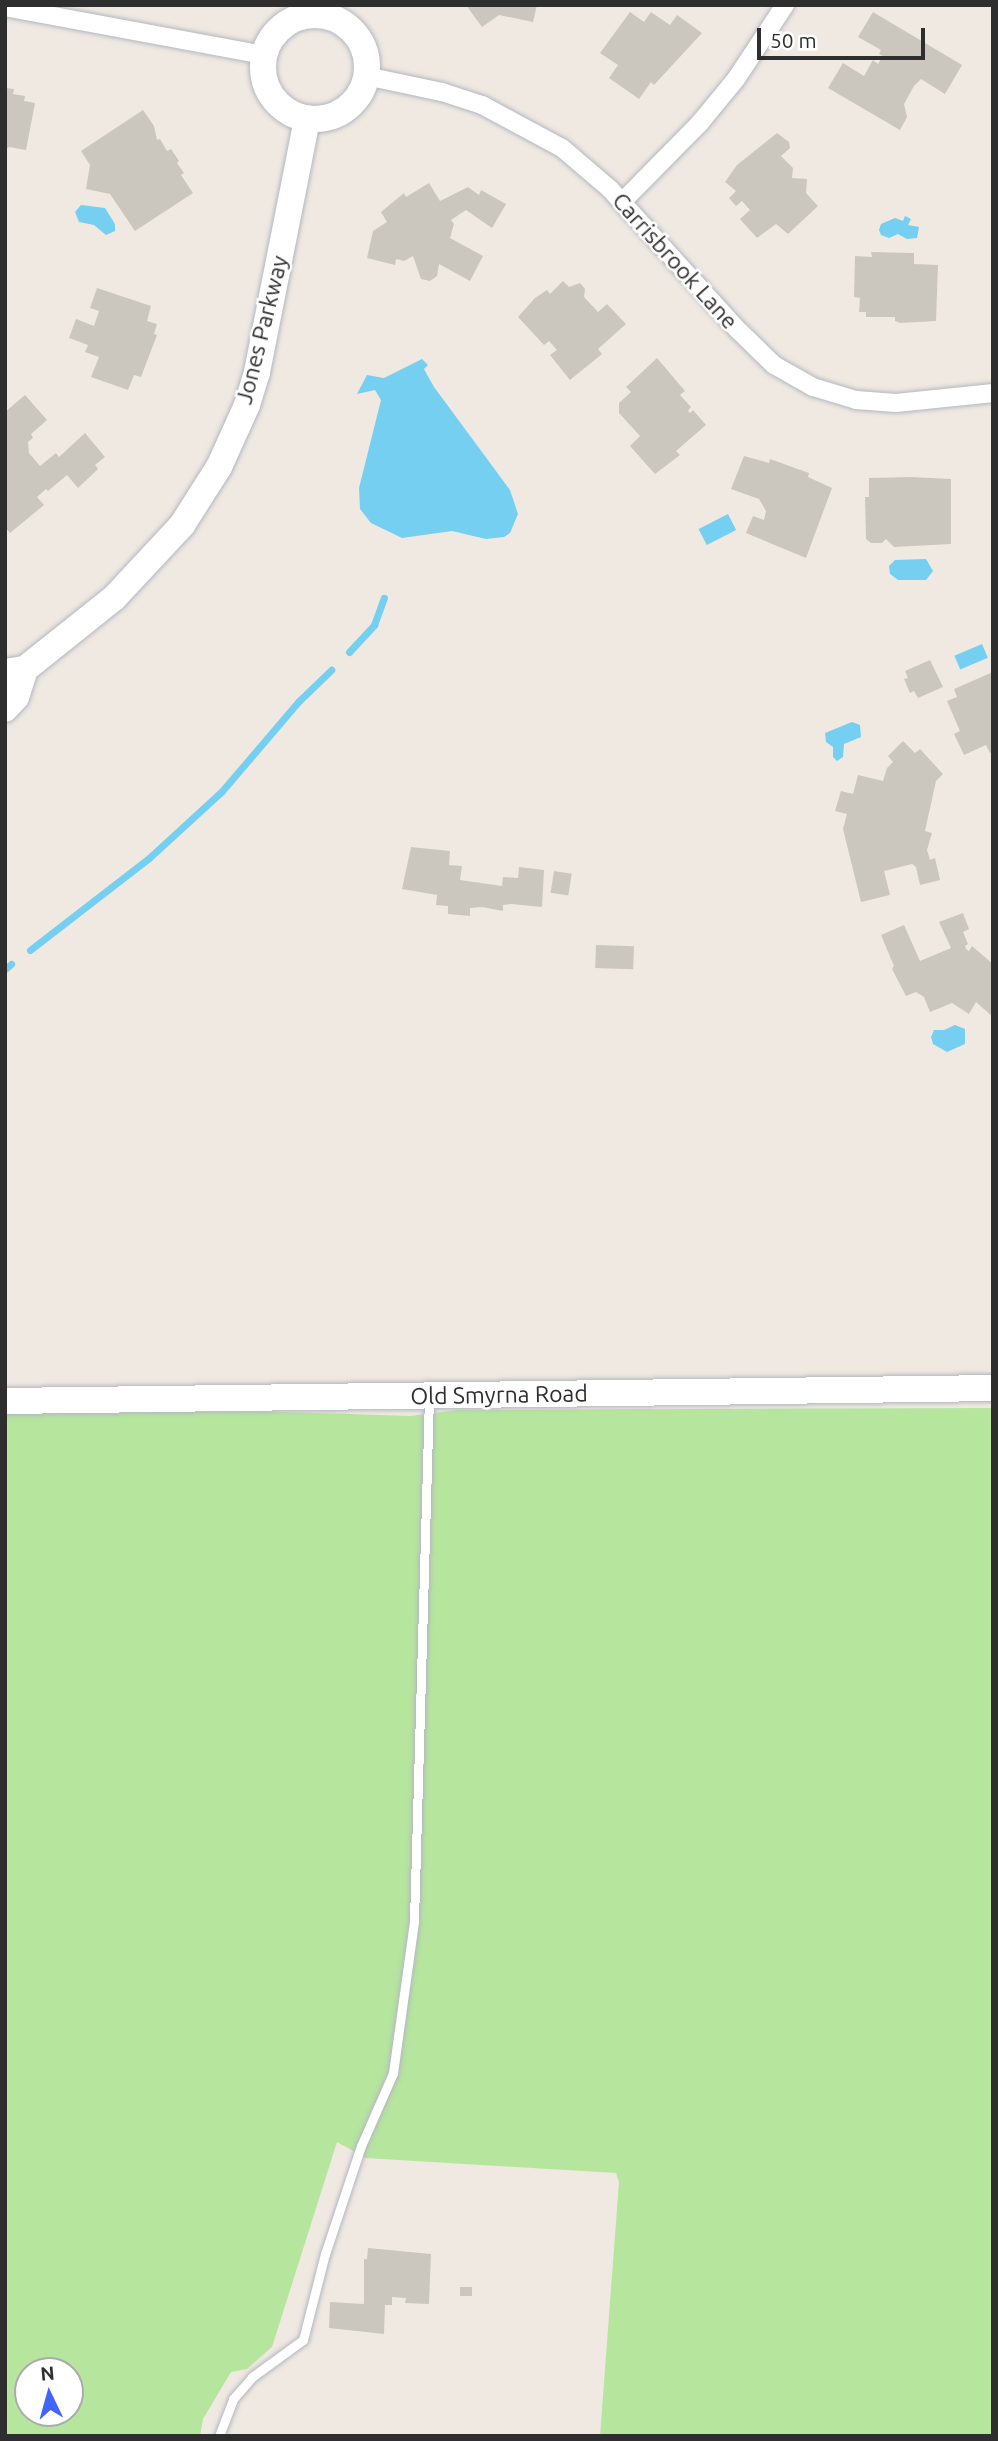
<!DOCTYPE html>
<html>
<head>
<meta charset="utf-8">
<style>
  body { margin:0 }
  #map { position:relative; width:998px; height:2441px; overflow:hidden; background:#efe9e1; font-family:Ubuntu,sans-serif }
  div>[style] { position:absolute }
  .green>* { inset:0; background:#b6e59e }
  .water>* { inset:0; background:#75cff0; transform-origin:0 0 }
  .stream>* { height:7px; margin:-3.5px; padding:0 3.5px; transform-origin:3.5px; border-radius:3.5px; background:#75cff0 }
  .building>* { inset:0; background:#cbc7bf; transform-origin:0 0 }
  .roads { filter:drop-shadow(0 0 2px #b4b7c1) drop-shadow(0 0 2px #b4b7c1) }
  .lane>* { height:9px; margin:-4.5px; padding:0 4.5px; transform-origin:4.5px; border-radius:4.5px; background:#fff }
  .street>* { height:18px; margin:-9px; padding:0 9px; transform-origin:9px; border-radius:9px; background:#fff }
  .secondary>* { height:26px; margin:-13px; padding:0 13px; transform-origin:13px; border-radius:13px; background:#fff }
  .secondary>.ring { margin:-13px; padding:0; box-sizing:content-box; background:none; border:26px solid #fff; border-radius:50% }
  span { translate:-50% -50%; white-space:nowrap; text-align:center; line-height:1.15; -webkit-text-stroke:5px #fff; paint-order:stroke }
  .street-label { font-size:23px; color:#2e2e2e }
  .frame { position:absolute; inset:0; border:7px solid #2e2e2e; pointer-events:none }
  .north { position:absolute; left:14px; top:2357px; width:70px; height:70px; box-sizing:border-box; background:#fff; border:2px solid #ababab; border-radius:50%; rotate:355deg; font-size:19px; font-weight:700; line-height:28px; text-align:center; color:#2e2e2e }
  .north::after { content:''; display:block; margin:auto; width:24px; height:32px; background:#4264fb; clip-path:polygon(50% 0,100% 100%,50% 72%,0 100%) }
  .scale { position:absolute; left:757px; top:28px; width:168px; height:32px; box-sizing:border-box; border:4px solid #2e2e2e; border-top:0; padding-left:9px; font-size:21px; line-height:24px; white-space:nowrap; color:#2e2e2e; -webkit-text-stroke:5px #fff; paint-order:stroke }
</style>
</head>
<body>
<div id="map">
  <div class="green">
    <i style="clip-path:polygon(evenodd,993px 1408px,993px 2436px,600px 2436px,619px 2182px,616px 2173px,366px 2158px,337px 2142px,272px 2347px,247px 2369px,231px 2372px,203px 2419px,200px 2436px,5px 2436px,5px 1414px,254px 1411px,410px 1416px,458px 1410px,993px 1408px,28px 2371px,70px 2371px,70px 2413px,28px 2413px,28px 2371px)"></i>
  </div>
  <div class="water">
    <i style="clip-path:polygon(81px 205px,105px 208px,115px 224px,115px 231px,106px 235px,94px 225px,79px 222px,75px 212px)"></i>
    <i style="clip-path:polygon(905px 216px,911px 219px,908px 225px,919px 227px,917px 238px,907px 239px,898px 234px,889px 238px,881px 235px,879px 230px,881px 224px,895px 218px,903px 221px)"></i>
    <i style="clip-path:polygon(422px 359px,428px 365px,424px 369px,434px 387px,510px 490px,518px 514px,510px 533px,504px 537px,486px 539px,452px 531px,402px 538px,371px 523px,360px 509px,359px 488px,381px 400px,375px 390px,357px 394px,367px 375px,384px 378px)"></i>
    <i style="left:728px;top:514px;width:18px;height:33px;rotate:63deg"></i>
    <i style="clip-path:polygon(926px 559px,933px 571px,926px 580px,898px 580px,890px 574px,889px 566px,895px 560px)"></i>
    <i style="left:982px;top:644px;width:15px;height:30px;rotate:67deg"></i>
    <i style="clip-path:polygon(852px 722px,860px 725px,861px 737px,844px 744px,843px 757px,837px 761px,833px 757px,833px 747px,826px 742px,825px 733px)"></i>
    <i style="clip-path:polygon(955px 1025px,965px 1029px,965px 1044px,947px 1052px,933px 1044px,931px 1037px,934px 1030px,944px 1030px)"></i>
  </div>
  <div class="stream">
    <i style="left:349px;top:652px;width:37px;rotate:-47deg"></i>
    <i style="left:374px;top:625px;width:29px;rotate:-70deg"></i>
    <i style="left:30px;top:950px;width:150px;rotate:-37.7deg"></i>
    <i style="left:149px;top:858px;width:99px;rotate:-42.5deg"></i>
    <i style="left:222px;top:791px;width:118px;rotate:-49.5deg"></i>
    <i style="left:299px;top:701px;width:45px;rotate:-44.1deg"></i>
    <i style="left:5px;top:969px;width:8px;rotate:-40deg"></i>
  </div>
  <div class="building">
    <i style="clip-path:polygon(466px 5px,537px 5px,533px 22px,499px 15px,482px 27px)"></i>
    <i style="clip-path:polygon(630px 12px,644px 22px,651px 12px,670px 25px,677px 15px,702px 33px,654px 85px,651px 82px,639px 99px,609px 78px,618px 65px,600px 53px)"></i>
    <i style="clip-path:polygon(873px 12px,962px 65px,945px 94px,921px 79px,914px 86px,904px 104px,907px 117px,900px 130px,828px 88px,843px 63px,864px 76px,873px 60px,878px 64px,883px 56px,879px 54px,881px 50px,858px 37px)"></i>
    <i style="clip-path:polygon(5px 88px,14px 89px,13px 94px,25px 96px,24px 101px,35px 103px,26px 150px,9px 147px,5px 150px)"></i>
    <i style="clip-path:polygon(143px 110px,154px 126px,157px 140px,160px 139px,167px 151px,171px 149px,179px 161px,177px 163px,184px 173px,181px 175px,193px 193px,135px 231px,110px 194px,86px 189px,90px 165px,81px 151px)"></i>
    <i style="clip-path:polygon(777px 133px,789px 142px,790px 148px,781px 156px,793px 168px,792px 178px,807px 179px,806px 193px,818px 206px,788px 234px,776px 224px,757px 238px,740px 219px,750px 210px,742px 201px,736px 206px,729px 198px,736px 191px,725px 182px,737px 165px)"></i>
    <i style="clip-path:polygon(429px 183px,440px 201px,468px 187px,479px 195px,481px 190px,506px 204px,492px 228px,466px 210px,451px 220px,454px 224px,450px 238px,483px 256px,470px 281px,439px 264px,437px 276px,430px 281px,421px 279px,413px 256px,404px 261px,396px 259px,395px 265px,367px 258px,373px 231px,387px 222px,381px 212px,404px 193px,406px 197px)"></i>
    <i style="clip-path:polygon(871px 252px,914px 253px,914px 264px,938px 265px,936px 321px,900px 323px,895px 321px,895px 317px,866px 317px,866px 312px,859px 312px,860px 298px,854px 297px,855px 256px,872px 257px)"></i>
    <i style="clip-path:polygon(563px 281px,569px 287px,580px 283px,585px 289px,584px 297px,598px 312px,607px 304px,626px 324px,598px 349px,602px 354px,570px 380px,550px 355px,557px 350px,549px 341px,544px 345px,518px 317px,535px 298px,547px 290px,550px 294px)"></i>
    <i style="clip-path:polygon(97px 288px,151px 306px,147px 321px,157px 324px,154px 334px,157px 335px,141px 377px,134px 375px,128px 390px,91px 377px,99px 357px,85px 352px,88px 345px,69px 338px,76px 319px,94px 326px,99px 311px,90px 308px)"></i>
    <i style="clip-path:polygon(657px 358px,685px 391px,680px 395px,691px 407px,688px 411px,690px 413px,693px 410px,706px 425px,676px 451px,680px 455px,655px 474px,630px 446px,640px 436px,619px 413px,619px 403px,631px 392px,626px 387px)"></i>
    <i style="clip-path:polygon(25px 395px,47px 420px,31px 434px,33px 438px,28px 442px,29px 453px,40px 466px,56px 453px,59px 457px,85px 433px,105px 457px,95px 465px,98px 469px,78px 488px,67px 475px,48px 491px,46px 489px,37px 497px,44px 505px,10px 533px,5px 527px,5px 412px)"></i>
    <i style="clip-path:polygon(744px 456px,769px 463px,770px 459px,809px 473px,808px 477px,832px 488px,806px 558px,746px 533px,753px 516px,764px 520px,766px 511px,759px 499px,731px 489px)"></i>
    <i style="clip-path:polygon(911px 477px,951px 479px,951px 544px,894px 547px,886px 539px,882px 543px,871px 543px,866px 539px,865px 497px,869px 497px,869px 478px)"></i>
    <i style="clip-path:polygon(930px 660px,943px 687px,918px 698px,914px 691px,910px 693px,904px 679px,908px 678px,905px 671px)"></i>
    <i style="clip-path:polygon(993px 672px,993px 752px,990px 753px,986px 745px,964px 755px,954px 734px,960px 731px,947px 701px,957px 697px,954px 689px)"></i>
    <i style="clip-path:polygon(903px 741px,915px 753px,920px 749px,943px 774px,936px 781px,925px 831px,932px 833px,927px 850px,930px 860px,935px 858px,940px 880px,920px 885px,916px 867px,912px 864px,884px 871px,890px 895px,861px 902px,843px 829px,847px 814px,835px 811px,841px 791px,853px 794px,858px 775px,883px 781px,887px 768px,893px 762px,888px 756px)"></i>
    <i style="clip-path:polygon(411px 847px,450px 851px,449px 865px,462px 866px,460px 880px,502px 886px,503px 877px,518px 878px,519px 867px,544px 870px,542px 907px,511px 904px,503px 905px,503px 911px,482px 907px,470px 908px,470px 916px,448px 914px,448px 906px,436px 905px,437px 895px,402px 889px)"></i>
    <i style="left:554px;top:871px;width:18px;height:22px;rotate:9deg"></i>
    <i style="clip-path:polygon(963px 913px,969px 929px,963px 932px,968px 944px,965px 946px,966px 949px,969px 951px,972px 946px,993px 964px,993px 1017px,976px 1002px,969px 1014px,952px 1003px,930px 1012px,924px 997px,916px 992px,906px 996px,892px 969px,894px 966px,881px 935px,904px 925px,920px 961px,951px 948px,939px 922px)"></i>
    <i style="left:596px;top:945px;width:38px;height:23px;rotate:2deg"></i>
    <i style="clip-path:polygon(368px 2248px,431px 2254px,429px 2304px,405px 2303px,406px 2298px,392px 2297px,392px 2305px,385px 2305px,384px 2334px,329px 2328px,330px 2302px,364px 2304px,364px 2259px,367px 2259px)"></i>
    <i style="left:460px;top:2287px;width:12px;height:9px"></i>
  </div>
  <div class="roads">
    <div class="lane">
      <i style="left:219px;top:2436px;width:40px;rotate:-69deg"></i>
      <i style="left:233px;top:2399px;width:29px;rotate:-49deg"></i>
      <i style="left:252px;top:2377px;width:63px;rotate:-36deg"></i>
      <i style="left:303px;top:2340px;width:89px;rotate:-75.7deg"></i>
      <i style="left:325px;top:2254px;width:114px;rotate:-71.6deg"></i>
      <i style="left:361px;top:2146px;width:80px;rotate:-66.3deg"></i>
      <i style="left:393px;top:2073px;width:153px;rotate:-82.1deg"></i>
      <i style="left:414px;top:1921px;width:523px;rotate:-88.36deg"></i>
    </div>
    <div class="street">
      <i style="left:5px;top:7px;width:263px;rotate:10.5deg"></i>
      <i style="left:366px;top:76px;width:78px;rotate:11.9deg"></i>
      <i style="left:442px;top:92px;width:42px;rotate:18deg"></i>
      <i style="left:482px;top:105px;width:91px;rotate:28.3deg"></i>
      <i style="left:562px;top:148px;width:63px;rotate:40.5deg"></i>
      <i style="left:610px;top:189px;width:188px;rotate:47.8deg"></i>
      <i style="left:736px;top:328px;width:53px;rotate:44.2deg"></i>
      <i style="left:774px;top:365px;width:45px;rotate:29.4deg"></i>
      <i style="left:813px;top:387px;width:45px;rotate:16.8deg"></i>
      <i style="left:856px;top:400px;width:40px;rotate:4.3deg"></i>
      <i style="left:896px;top:403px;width:98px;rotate:-5.9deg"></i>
      <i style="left:622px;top:202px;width:110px;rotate:-45.4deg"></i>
      <i style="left:699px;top:124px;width:58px;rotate:-50.6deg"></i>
      <i style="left:736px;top:79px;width:89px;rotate:-56.5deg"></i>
    </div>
    <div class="secondary">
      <i class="ring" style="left:263px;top:15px;width:78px;height:78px"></i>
      <i style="left:5px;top:672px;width:20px;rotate:-9deg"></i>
      <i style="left:25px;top:669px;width:114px;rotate:-38.6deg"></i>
      <i style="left:114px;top:598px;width:100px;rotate:-47deg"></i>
      <i style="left:182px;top:525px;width:69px;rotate:-57.5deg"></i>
      <i style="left:219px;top:467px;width:68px;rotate:-65.7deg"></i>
      <i style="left:247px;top:405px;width:34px;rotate:-73deg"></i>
      <i style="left:257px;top:372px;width:258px;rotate:-78.8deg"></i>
      <i style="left:5px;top:709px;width:16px;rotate:-47deg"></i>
      <i style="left:16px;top:697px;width:29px;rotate:-72deg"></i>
      <i style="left:5px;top:1401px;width:988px;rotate:-0.75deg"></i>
    </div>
  </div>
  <div class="street-label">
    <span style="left:675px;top:261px;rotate:48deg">Carrisbrook Lane</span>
    <span style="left:262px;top:330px;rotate:-76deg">Jones Parkway</span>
    <span style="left:499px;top:1395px;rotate:-1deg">Old Smyrna Road</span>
  </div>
  <div class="frame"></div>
  <div class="north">N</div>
  <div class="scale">50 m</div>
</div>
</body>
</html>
